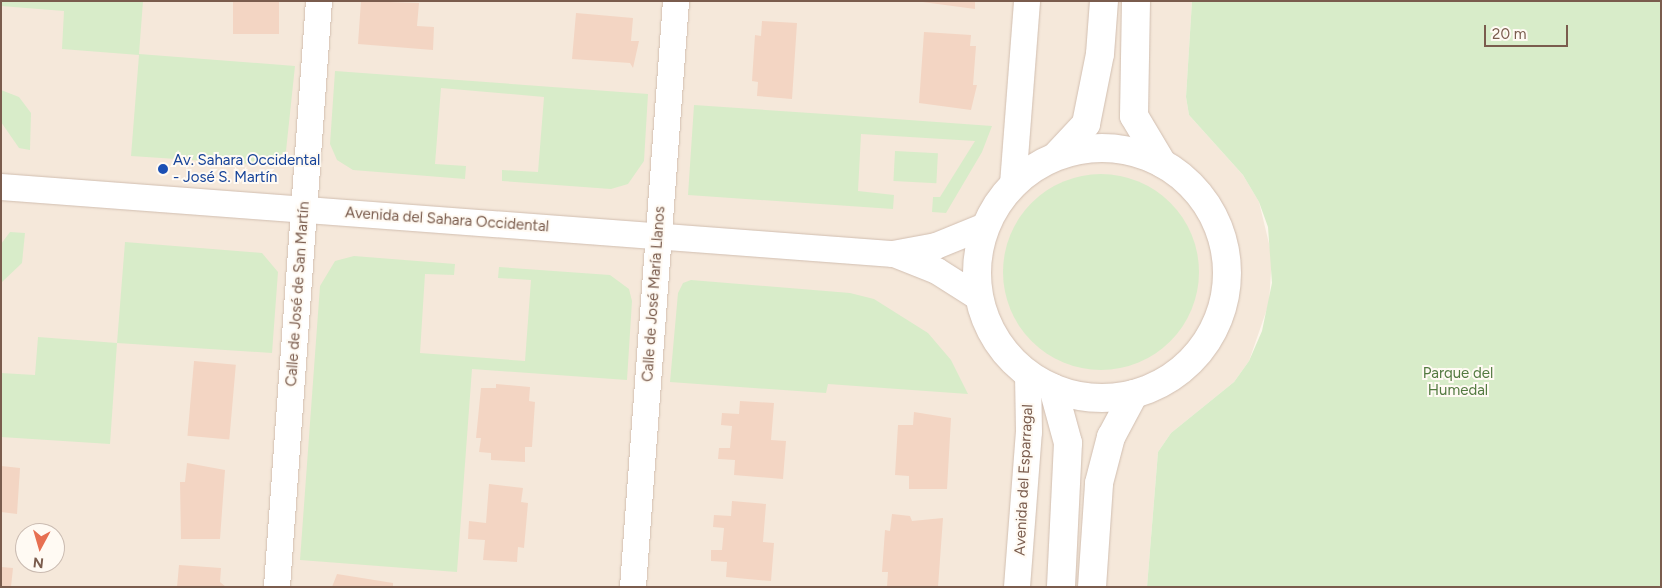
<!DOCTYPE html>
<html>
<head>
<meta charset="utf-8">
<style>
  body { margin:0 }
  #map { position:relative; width:1662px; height:588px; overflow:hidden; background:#fdf6ec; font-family:Figtree,sans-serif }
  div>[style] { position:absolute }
  .residential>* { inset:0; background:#f5e8da }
  .green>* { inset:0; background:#d8ecc9; transform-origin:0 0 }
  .round { border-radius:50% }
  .building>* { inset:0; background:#f3d5c3; transform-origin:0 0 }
  .roads { filter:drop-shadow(0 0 1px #d1beb0) drop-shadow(0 0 1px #d1beb0) }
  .minor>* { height:26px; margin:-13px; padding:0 13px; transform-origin:13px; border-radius:13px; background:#fff }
  .secondary>* { height:28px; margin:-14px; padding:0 14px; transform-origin:14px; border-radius:14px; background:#fff }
  .secondary>.ring { margin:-14px; padding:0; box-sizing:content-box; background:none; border:28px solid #fff; border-radius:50% }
  .dots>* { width:14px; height:14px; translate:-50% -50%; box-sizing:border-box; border:2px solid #fffaf3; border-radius:50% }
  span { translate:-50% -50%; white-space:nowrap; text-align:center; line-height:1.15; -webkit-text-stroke:4px #fffaf3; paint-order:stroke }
  .transit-label { font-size:15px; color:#164399 }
  .left { translate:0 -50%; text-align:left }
  .street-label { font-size:15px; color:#7a5c4d }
  .park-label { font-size:15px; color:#537a41 }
  .frame { position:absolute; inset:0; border:2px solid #7a5c4d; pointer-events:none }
  .north { position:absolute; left:15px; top:523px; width:50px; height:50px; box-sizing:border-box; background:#fffaf3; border:1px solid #cabbb1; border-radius:50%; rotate:186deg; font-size:14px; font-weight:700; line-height:20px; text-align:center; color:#7a5c4d }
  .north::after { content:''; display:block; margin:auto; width:18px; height:22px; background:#e76f51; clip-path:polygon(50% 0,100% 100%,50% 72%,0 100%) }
  .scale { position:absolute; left:1484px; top:25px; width:84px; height:22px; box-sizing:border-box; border:2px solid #7a5c4d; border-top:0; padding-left:6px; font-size:15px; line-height:18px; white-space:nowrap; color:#7a5c4d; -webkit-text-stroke:4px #fffaf3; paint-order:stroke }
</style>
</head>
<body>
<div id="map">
  <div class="residential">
    <i style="clip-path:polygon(evenodd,1px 1px,1192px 1px,1186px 97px,1189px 115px,1243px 175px,1259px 202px,1272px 256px,1269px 303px,1249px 361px,1234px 382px,1171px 433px,1158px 452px,1147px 587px,1px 587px,1px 1px,25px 533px,55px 533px,55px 563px,25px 563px,25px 533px)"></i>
  </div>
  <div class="green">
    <i style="clip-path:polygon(1px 1px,143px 1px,139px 54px,295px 66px,286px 151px,266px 165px,131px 156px,139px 55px,62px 49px,64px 11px,1px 6px)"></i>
    <i style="clip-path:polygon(1192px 1px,1661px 1px,1661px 587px,1147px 587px,1158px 452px,1171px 433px,1234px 382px,1249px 361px,1262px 331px,1272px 283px,1268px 227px,1259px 202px,1243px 175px,1189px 115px,1186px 97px)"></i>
    <i style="clip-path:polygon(335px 71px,648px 94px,644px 161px,628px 184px,611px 189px,502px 181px,502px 170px,538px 172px,544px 97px,441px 88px,435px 164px,466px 166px,465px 179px,353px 170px,337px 160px,330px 144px)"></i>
    <i style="clip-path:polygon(1px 90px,19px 97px,31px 113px,30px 150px,19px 148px,1px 122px)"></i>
    <i style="clip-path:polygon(694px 105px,840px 115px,992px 126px,982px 152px,946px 213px,932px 212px,933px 197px,940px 197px,975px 141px,861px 134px,858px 191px,894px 195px,893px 209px,688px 195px)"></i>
    <i style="left:895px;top:151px;width:43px;height:30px;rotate:3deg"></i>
    <i class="round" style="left:1003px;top:174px;width:196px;height:196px"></i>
    <i style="clip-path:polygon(10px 232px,25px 233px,22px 263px,1px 283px,1px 244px)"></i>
    <i style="clip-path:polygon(125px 242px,262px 253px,278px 272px,272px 353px,117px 343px,110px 444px,1px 437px,1px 373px,35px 375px,38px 337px,117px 343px)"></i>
    <i style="clip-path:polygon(354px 256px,455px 264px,454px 275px,425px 274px,420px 353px,525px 361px,531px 280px,498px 278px,499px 267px,610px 275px,629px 289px,632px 301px,627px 380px,472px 369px,457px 572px,300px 560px,320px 286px,335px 261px)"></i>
    <i style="clip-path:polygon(691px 280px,850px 293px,874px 299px,928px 333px,951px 360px,968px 394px,828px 384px,826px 393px,670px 382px,678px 293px,683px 283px)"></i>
  </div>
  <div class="building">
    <i style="left:233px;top:1px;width:46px;height:33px"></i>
    <i style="clip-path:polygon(361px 1px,419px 3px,417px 26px,434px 27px,433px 50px,358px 44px)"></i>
    <i style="clip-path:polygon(915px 1px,975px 1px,975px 9px)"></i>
    <i style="clip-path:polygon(576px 13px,633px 18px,631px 41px,639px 41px,633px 68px,630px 63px,572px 59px)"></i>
    <i style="clip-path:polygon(762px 21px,797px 23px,792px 99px,757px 96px,758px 82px,752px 81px,755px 35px,761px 36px)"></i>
    <i style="clip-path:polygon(924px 32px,971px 35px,970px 46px,976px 46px,973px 85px,977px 85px,971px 110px,919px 103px)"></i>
    <i style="left:194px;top:361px;width:42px;height:75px;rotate:5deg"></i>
    <i style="clip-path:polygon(496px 384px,530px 387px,529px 401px,535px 402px,532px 447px,525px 447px,525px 462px,491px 460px,491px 453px,479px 452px,481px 438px,476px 438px,481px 388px,496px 388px)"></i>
    <i style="clip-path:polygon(740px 401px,774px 403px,771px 440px,786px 441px,783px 479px,734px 475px,735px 460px,718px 459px,719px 448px,730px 448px,732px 426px,721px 425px,722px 413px,739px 414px)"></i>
    <i style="clip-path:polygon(914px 412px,951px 418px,947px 489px,909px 489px,909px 476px,895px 475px,898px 425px,913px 425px)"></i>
    <i style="clip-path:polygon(187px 463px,225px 470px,220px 539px,181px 539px,180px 482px,185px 482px)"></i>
    <i style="clip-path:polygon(1px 466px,20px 468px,17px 514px,1px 512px)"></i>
    <i style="clip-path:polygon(489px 484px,523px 488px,521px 502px,528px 503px,524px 548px,518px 547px,517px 562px,483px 560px,485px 540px,468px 539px,469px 521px,486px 523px)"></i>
    <i style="clip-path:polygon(732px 501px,766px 504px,763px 542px,774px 543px,771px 581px,726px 577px,727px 562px,711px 561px,711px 550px,722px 550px,724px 528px,713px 527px,714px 515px,731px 516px)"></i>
    <i style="clip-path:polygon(892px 514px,910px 516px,912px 521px,943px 518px,938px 587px,887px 587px,888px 572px,882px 572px,885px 530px,890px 531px)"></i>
    <i style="clip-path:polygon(179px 565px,221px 568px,220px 582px,226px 587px,177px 587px)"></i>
    <i style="clip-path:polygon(1px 567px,13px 568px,11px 587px,1px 587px)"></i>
    <i style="clip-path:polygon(337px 574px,393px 583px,393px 587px,332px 587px)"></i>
  </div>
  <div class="roads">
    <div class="minor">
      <i style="left:1013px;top:184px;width:184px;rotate:-85.6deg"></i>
      <i style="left:1px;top:187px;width:895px;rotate:4.3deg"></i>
      <i style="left:893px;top:254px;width:44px;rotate:-10.5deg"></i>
      <i style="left:936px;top:246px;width:53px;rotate:-22.2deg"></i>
      <i style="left:894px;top:254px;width:46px;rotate:21.6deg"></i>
      <i style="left:937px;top:271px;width:49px;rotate:32.4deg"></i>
      <i style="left:277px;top:587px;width:588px;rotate:-85.9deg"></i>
      <i style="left:633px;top:587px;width:588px;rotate:-85.8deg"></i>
      <i style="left:1017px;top:587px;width:155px;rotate:-85.6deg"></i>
      <i style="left:1029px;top:432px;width:58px;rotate:-91deg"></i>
    </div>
    <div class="secondary">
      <i style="left:1136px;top:1px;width:115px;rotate:91deg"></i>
      <i style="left:1134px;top:116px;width:55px;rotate:59.2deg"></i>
      <i class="ring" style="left:977px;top:148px;width:222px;height:222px"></i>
      <i style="left:1056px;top:156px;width:44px;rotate:-46.8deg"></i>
      <i style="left:1086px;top:124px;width:71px;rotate:-78.7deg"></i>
      <i style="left:1100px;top:54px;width:53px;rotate:-85.7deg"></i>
      <i style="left:1053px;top:388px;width:57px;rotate:74.7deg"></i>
      <i style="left:1068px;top:443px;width:144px;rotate:92.8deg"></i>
      <i style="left:1092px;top:587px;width:104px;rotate:-86.1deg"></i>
      <i style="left:1099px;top:483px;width:48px;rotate:-75.4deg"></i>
      <i style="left:1111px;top:437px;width:49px;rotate:-61.9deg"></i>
    </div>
  </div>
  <div class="dots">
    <i style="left:163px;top:169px;background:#1a4fb4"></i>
  </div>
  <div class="transit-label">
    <span class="left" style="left:173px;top:169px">Av. Sahara Occidental<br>- José S. Martín</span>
  </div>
  <div class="street-label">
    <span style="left:447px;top:220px;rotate:4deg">Avenida del Sahara Occidental</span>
    <span style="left:298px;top:294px;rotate:-86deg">Calle de José de San Martín</span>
    <span style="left:654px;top:294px;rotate:-86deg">Calle de José María Llanos</span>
    <span style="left:1024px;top:480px;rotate:-87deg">Avenida del Esparragal</span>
  </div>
  <div class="park-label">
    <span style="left:1458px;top:382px">Parque del<br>Humedal</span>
  </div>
  <div class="frame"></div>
  <div class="north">N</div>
  <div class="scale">20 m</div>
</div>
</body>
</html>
